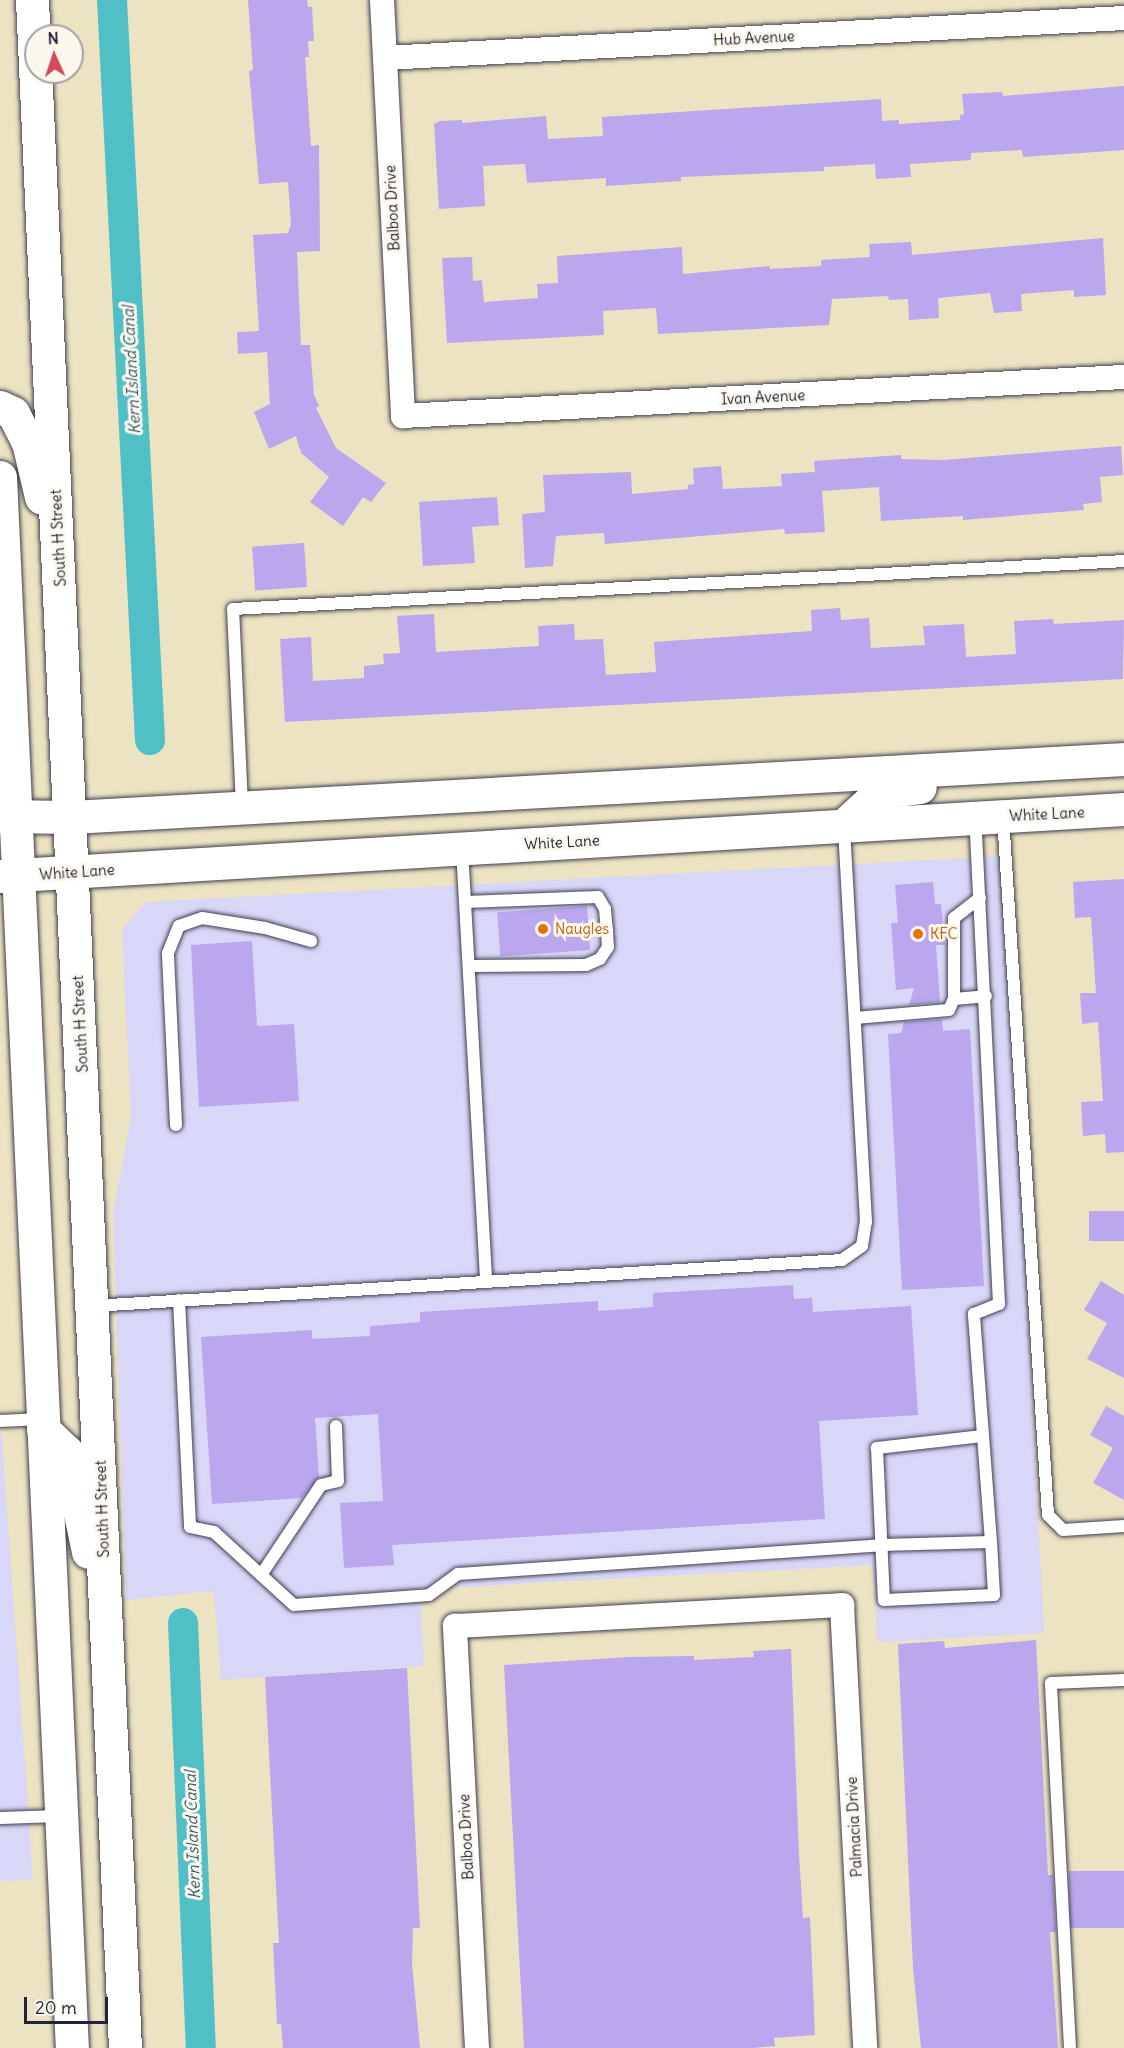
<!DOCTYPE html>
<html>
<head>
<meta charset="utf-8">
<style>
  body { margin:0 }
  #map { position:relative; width:1124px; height:2048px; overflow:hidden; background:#ebe3c2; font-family:Delius,sans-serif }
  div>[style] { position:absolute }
  .built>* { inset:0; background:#d9d7f8 }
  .canal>* { height:30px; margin:-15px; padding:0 15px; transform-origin:15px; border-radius:15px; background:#50bfc6 }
  .building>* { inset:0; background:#baa7ee; transform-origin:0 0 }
  .roads { filter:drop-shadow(0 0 2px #403f4f) drop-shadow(0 0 2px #403f4f) }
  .lane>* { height:12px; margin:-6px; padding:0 6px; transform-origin:6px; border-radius:6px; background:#fff }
  .street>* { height:24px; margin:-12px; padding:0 12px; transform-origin:12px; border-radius:12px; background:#fff }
  .secondary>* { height:33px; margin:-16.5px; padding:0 16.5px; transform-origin:16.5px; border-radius:16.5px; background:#fff }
  .dots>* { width:16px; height:16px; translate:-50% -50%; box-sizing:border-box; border:3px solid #fbf7ec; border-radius:50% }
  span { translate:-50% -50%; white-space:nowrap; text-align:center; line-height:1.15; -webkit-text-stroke:6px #fbf7ec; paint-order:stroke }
  .street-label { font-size:15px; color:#22223b }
  .food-label { font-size:15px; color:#c56008 }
  .left { translate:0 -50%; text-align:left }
  .water-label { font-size:16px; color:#32596c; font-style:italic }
  .north { position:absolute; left:24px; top:24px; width:60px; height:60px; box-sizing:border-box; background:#fbf7ec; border:2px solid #a4a2a5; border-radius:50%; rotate:357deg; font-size:16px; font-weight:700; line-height:24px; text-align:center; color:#22223b }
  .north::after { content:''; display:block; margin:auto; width:21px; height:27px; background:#d1495b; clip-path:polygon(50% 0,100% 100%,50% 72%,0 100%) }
  .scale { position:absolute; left:24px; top:1997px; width:84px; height:27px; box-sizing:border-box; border:3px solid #22223b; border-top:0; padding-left:8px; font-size:18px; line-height:21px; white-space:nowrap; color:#22223b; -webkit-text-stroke:4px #fbf7ec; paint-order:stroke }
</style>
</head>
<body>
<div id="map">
  <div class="built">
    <i style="clip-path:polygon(1004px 856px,1044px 1633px,877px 1642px,873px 1565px,420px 1589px,424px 1666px,221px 1680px,214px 1591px,126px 1600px,113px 1214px,131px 1117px,122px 929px,146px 902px)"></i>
    <i style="clip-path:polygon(0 1414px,33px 1879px,0 1881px)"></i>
  </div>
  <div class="canal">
    <i style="left:112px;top:0;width:741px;rotate:87.06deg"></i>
    <i style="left:183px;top:1623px;width:425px;rotate:87.6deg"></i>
  </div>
  <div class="building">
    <i style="clip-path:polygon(248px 0,307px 0,308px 7px,312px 7px,314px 41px,308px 41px,309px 57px,305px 57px,311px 146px,319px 145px,320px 251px,297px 252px,301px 345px,310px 345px,314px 395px,319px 406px,316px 408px,336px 448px,386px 483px,371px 502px,363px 497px,343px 526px,310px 502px,329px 477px,301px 453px,296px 436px,269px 449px,254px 412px,270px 404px,267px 352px,238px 354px,237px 332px,259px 331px,253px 235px,288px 233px,291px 224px,288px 182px,259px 184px,249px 71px,253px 70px)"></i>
    <i style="clip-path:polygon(1124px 86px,1124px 150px,1023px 157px,1022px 150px,971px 153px,971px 160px,910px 164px,911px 177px,876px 179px,875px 164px,824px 167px,824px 171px,681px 177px,681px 181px,606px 186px,606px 178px,527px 183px,525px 164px,483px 166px,485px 206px,439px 209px,434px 124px,440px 121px,462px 120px,462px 123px,546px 116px,548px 139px,603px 136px,602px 117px,881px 99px,882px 121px,899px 120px,899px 124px,960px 120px,960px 115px,964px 114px,962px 94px,1002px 92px,1003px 96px)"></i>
    <i style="clip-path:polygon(1103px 238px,1106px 295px,1074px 297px,1074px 290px,1021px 294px,1022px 311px,994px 313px,990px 293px,938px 298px,939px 318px,909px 320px,908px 299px,889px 300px,888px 296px,832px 299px,829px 325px,658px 334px,656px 308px,603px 311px,604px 335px,447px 343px,442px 258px,472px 257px,473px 281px,482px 280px,484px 302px,538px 298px,537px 284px,558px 283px,557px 256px,682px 247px,683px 274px,769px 266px,770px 269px,821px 266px,821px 260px,870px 257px,869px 244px,911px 242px,912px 255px)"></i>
    <i style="clip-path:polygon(1121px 446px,1123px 475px,1100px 477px,1102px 502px,1083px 504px,1084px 510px,963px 520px,963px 516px,881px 521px,879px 487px,822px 491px,825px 532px,785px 534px,784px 529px,605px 544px,604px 533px,556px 536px,553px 566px,525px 568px,522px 514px,545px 512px,543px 475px,631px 472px,632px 494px,688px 489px,688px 485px,694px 484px,693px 468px,721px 466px,723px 489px,782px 486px,781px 474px,815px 472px,814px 461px,901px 455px,901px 459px,943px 460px)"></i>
    <i style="clip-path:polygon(497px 497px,499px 525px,472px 527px,475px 563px,423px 566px,419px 502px)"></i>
    <i style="left:304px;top:543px;width:44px;height:52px;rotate:86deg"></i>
    <i style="clip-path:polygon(840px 608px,841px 620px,869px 618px,871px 648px,925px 645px,923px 626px,964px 624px,966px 657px,1016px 654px,1014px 621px,1053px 619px,1054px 624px,1124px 620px,1123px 679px,285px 722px,280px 639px,311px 637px,313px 681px,364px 678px,364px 666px,384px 664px,383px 654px,400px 653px,397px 616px,434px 614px,436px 652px,539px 646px,538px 626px,574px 624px,575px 640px,603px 639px,606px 675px,656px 672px,654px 642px,812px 631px,811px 610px)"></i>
    <i style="clip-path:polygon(1124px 879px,1124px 1152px,1106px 1153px,1105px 1134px,1083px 1136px,1081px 1102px,1103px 1101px,1098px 1022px,1082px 1024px,1080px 993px,1096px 993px,1091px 917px,1075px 918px,1073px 882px)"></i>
    <i style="clip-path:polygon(933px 882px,935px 904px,941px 904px,945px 945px,936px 945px,940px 1002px,909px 1005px,914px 988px,896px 990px,891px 923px,898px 923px,895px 885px)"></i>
    <i style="left:587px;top:906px;width:44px;height:90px;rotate:86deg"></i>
    <i style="clip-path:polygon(252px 941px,257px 1026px,294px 1024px,299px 1101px,199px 1107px,191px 945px)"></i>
    <i style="clip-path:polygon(942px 1019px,943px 1031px,970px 1029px,984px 1286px,902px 1290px,888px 1034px,901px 1033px,904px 1022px)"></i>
    <i style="left:1124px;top:1211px;width:30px;height:35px;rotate:90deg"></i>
    <i style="clip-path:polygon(1101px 1281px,1124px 1295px,1124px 1378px,1087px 1359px,1107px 1323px,1084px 1310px)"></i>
    <i style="clip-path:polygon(793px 1285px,794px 1299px,812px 1298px,813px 1312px,911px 1306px,918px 1415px,819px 1421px,825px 1519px,392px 1545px,394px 1565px,344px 1568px,340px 1503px,383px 1501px,378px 1414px,315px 1418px,319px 1477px,302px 1498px,212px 1504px,201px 1337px,312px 1330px,312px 1339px,370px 1336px,370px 1326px,420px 1322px,420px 1312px,598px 1301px,598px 1311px,653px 1307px,653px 1293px)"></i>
    <i style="clip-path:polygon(1106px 1406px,1124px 1416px,1124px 1500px,1093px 1483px,1113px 1448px,1090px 1435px)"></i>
    <i style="clip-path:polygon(1036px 1640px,1048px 1875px,1053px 1875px,1056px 1932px,1050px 1932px,1058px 2048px,921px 2048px,913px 1968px,898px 1644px,944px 1641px,945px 1648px)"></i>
    <i style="clip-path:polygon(791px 1649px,799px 1855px,803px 1918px,810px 1917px,815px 2035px,774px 2038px,775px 2046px,752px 2048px,524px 2048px,504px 1665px,629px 1657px,694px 1656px,694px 1660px,754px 1657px,753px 1651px)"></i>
    <i style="clip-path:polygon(407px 1668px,420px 1928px,413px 1928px,412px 1963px,420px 2048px,283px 2048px,281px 2024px,277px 2024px,273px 1943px,279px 1943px,265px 1677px)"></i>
    <i style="left:1124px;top:1871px;width:57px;height:55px;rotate:90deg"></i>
  </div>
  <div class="roads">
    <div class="lane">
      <i style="left:242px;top:806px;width:197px;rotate:-92.6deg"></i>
      <i style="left:233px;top:609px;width:892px;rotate:-3.08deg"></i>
      <i style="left:1003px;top:817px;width:699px;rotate:86.31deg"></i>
      <i style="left:1048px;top:1515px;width:21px;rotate:45deg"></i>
      <i style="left:1063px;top:1530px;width:61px;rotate:-3.8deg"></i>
      <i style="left:462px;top:849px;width:433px;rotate:86.8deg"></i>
      <i style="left:466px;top:902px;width:132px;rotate:-2.2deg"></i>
      <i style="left:598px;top:897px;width:14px;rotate:60deg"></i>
      <i style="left:605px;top:909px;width:21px;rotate:85deg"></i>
      <i style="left:607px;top:930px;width:17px;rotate:87deg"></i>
      <i style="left:608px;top:947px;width:14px;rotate:124deg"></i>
      <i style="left:600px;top:959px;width:15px;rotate:157deg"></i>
      <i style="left:586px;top:965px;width:115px;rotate:179.5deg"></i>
      <i style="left:954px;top:999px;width:32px;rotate:-5deg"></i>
      <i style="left:855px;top:1018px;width:94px;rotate:-4.9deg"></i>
      <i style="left:949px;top:1010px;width:12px;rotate:-66deg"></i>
      <i style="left:954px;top:999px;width:81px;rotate:-90deg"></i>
      <i style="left:954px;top:918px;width:33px;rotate:-38deg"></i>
      <i style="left:176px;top:1125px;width:172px;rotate:-92.7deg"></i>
      <i style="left:168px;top:953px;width:29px;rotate:-68deg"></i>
      <i style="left:179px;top:926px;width:24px;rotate:-19deg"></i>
      <i style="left:202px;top:918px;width:64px;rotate:9deg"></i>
      <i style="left:265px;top:928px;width:48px;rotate:15.8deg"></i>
      <i style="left:179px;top:1300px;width:227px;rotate:87.2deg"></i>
      <i style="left:190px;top:1527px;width:25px;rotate:12deg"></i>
      <i style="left:214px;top:1532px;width:108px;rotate:42.4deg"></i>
      <i style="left:294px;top:1605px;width:135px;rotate:-4.2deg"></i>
      <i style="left:429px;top:1595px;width:36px;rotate:-36deg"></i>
      <i style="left:458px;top:1574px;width:424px;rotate:-3.9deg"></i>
      <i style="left:881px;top:1545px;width:110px;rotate:-1.6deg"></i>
      <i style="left:991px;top:1542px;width:229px;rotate:-94.3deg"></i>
      <i style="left:974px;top:1314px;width:27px;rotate:-22deg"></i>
      <i style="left:999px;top:1304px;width:485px;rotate:-92.8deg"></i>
      <i style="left:93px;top:1306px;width:750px;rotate:-3.51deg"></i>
      <i style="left:842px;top:1260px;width:24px;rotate:-35deg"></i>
      <i style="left:862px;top:1246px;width:24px;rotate:-81deg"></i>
      <i style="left:866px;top:1222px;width:397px;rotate:-93.2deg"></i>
      <i style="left:0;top:1421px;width:41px;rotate:-2.8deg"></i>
      <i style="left:983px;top:1436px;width:107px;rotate:173.5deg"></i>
      <i style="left:877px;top:1448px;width:152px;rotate:87.4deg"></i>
      <i style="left:884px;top:1600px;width:110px;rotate:-2.6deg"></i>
      <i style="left:994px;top:1595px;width:53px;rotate:-93.2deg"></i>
      <i style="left:261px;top:1575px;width:108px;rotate:-56.3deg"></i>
      <i style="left:321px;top:1485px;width:17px;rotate:-13deg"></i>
      <i style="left:338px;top:1481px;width:55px;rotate:-92.1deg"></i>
      <i style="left:0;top:1818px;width:59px;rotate:-1.9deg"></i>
      <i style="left:1070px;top:2048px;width:365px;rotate:-93deg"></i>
      <i style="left:1051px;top:1683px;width:73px;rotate:-2.4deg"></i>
    </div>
    <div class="street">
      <i style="left:382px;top:0;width:417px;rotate:87.1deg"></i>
      <i style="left:403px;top:416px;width:722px;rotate:-3.1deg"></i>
      <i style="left:385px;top:58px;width:740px;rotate:-3.1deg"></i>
      <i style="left:477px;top:2048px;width:423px;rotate:-93deg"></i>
      <i style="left:455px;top:1626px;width:388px;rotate:-3.1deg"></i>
      <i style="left:842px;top:1605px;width:444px;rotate:87deg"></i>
    </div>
    <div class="secondary">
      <i style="left:32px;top:0;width:2050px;rotate:87.4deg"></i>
      <i style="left:0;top:407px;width:14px;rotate:25deg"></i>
      <i style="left:13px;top:413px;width:33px;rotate:63deg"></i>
      <i style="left:28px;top:442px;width:57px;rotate:76.7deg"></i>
      <i style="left:0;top:477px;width:1573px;rotate:87.38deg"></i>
      <i style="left:0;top:816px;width:71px;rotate:0.8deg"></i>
      <i style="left:71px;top:817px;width:1055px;rotate:-3.15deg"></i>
      <i style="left:844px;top:825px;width:49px;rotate:-42.5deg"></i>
      <i style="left:880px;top:792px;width:40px;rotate:-7.1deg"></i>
      <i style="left:0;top:876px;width:1126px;rotate:-3.41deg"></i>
      <i style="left:43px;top:1429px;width:33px;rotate:44deg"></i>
      <i style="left:67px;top:1452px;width:102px;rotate:78.1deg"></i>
    </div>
  </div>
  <div class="dots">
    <i style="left:543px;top:929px;background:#e8710a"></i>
    <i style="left:918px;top:934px;background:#e8710a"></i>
  </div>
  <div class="street-label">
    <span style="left:754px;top:38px;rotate:-3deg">Hub Avenue</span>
    <span style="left:392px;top:208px;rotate:-93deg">Balboa Drive</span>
    <span style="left:763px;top:397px;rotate:-3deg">Ivan Avenue</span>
    <span style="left:58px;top:538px;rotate:-93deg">South H Street</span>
    <span style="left:1047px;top:814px;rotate:-3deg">White Lane</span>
    <span style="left:562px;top:842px;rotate:-3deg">White Lane</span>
    <span style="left:77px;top:872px;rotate:-4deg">White Lane</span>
    <span style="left:80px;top:1024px;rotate:-93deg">South H Street</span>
    <span style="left:102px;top:1509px;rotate:-92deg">South H Street</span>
    <span style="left:854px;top:1827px;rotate:-93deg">Palmacia Drive</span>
    <span style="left:466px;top:1837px;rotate:-93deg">Balboa Drive</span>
  </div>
  <div class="food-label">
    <span class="left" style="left:555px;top:929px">Naugles</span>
    <span class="left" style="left:930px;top:934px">KFC</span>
  </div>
  <div class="water-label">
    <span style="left:131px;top:370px;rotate:-93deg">Kern Island Canal</span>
    <span style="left:192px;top:1835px;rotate:-92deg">Kern Island Canal</span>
  </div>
  <div class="north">N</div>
  <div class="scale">20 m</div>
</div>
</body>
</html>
